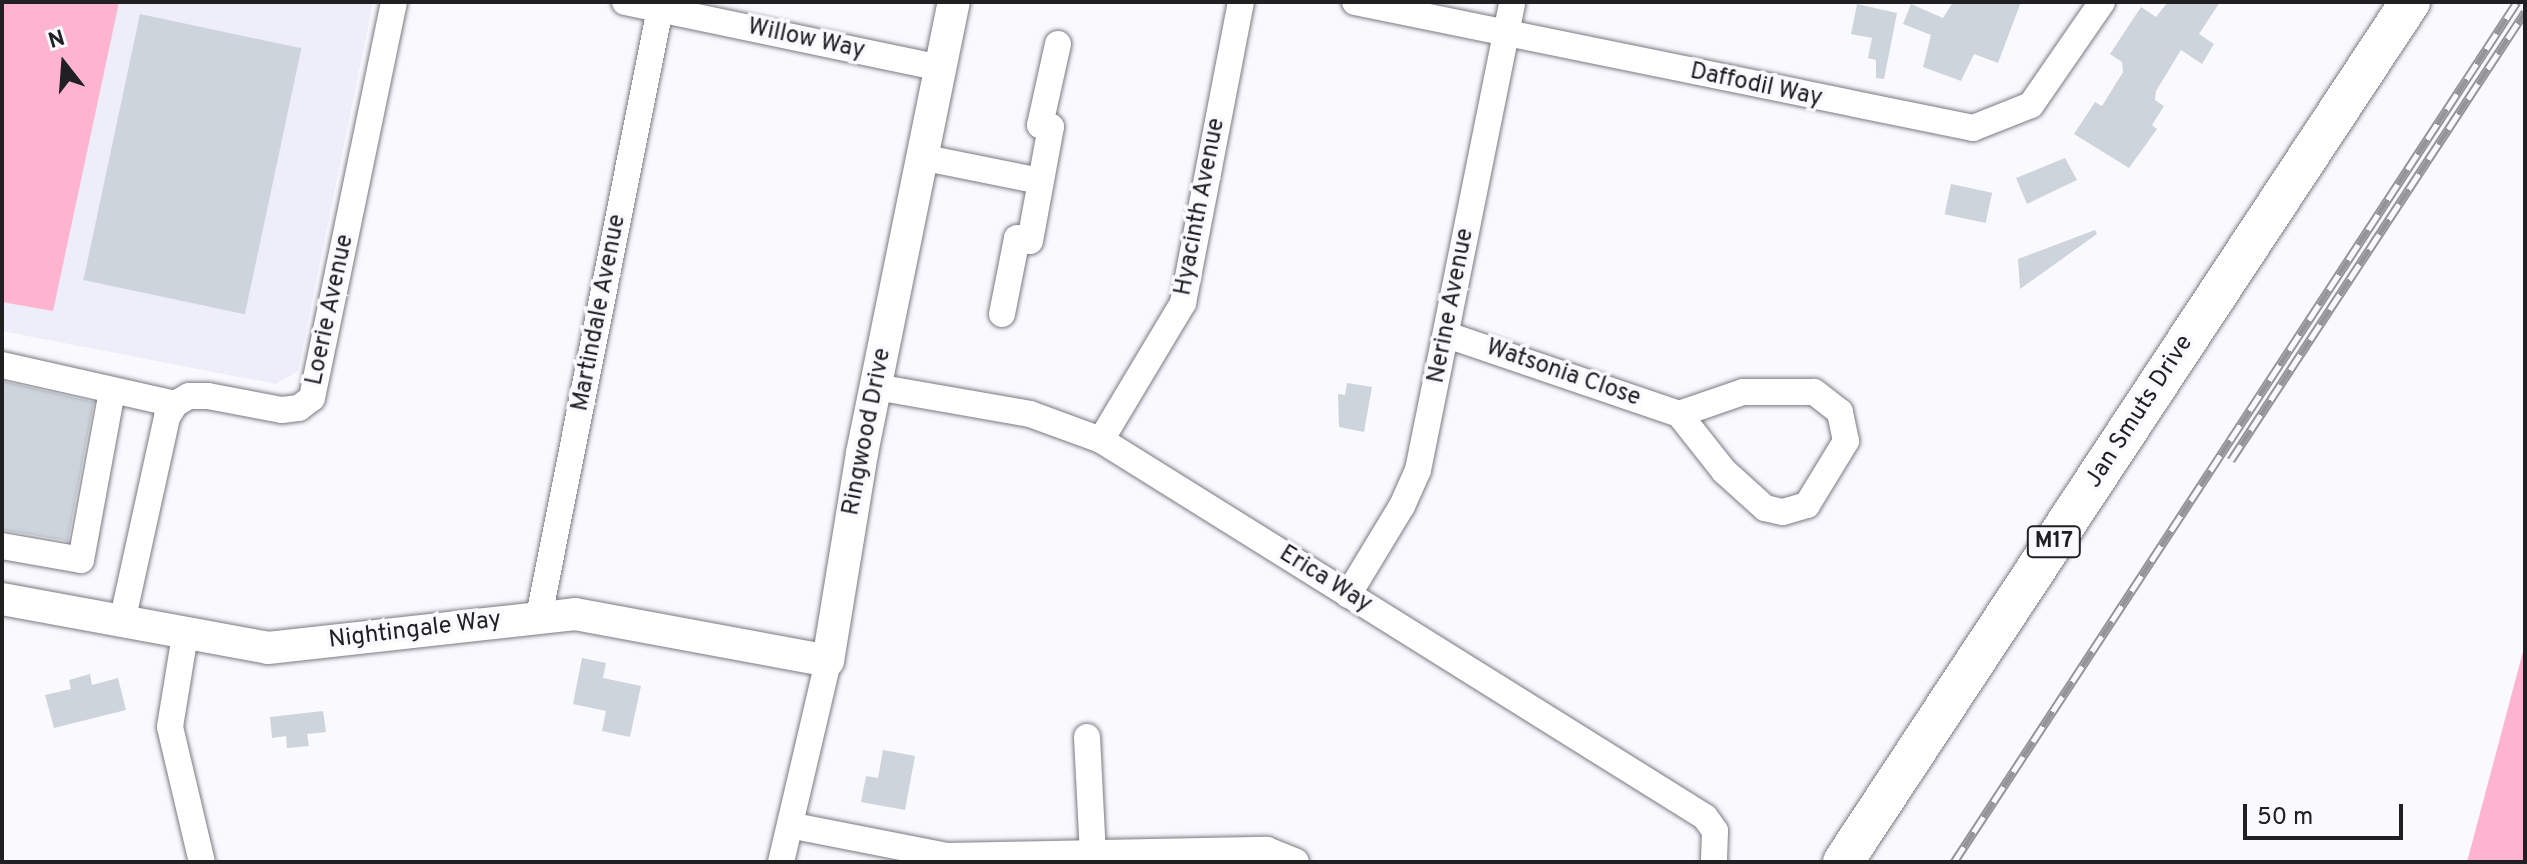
<!DOCTYPE html>
<html>
<head>
<meta charset="utf-8">
<style>
  body { margin:0 }
  #map { position:relative; width:2527px; height:864px; overflow:hidden; background:#f9f9fe; font-family:Overpass,sans-serif }
  div>[style] { position:absolute }
  .built>* { inset:0; background:#eeedfa }
  .green>* { inset:0; background:#feb4cf }
  .building>* { inset:0; background:#ced4db; transform-origin:0 0 }
  .roads { filter:drop-shadow(0 0 2px #7a7a82) drop-shadow(0 0 2px #7a7a82) }
  .minor>* { height:26px; margin:-13px; padding:0 13px; transform-origin:13px; border-radius:13px; background:#fff }
  .tertiary>* { height:32px; margin:-16px; padding:0 16px; transform-origin:16px; border-radius:16px; background:#fff }
  .primary>* { height:40px; margin:-20px; padding:0 20px; transform-origin:20px; border-radius:20px; background:#fff }
  .rail>* { height:9px; margin-top:-4.5px; transform-origin:0; background:repeating-linear-gradient(90deg,#f9f9fe 0 18px,#959599 0 36px); box-sizing:border-box; border-block:2px solid #959599 }
  span { translate:-50% -50%; white-space:nowrap; text-align:center; line-height:1.15; -webkit-text-stroke:7px #f9f9fe; paint-order:stroke }
  .shield-label span { padding:2px 6px; background:#f9f9fe; border:2px solid; border-radius:6px; -webkit-text-stroke-width:0 }
  .shield-label { font-size:22px; color:#202023; font-weight:700 }
  .street-label { font-size:24px; color:#202023 }
  .frame { position:absolute; inset:0; border:4px solid #202023; pointer-events:none }
  .north { position:absolute; left:24px; top:24px; width:80px; height:80px; -webkit-text-stroke:6px #f9f9fe; paint-order:stroke; rotate:343deg; font-size:22px; font-weight:700; line-height:32px; text-align:center; color:#202023 }
  .north::after { content:''; display:block; margin:auto; width:28px; height:36px; background:#202023; clip-path:polygon(50% 0,100% 100%,50% 72%,0 100%) }
  .scale { position:absolute; left:2243px; top:804px; width:160px; height:36px; box-sizing:border-box; border:4px solid #202023; border-top:0; padding-left:10px; font-size:24px; line-height:28px; white-space:nowrap; color:#202023; -webkit-text-stroke:6px #f9f9fe; paint-order:stroke }
</style>
</head>
<body>
<div id="map">
  <div class="built">
    <i style="clip-path:polygon(2px 2px,373px 2px,298px 371px,276px 384px,2px 331px)"></i>
  </div>
  <div class="green">
    <i style="clip-path:polygon(2px 2px,119px 2px,53px 311px,2px 302px)"></i>
    <i style="clip-path:polygon(2525px 644px,2525px 862px,2467px 862px)"></i>
  </div>
  <div class="building">
    <i style="clip-path:polygon(1953px 2px,2021px 2px,1998px 63px,1974px 54px,1961px 81px,1923px 67px,1931px 35px,1903px 24px,1911px 4px,1943px 18px)"></i>
    <i style="clip-path:polygon(2168px 2px,2220px 2px,2199px 34px,2214px 44px,2202px 64px,2181px 50px,2156px 91px,2155px 100px,2164px 106px,2152px 125px,2157px 129px,2129px 168px,2074px 134px,2095px 102px,2102px 106px,2123px 72px,2122px 62px,2110px 54px,2141px 7px,2156px 17px)"></i>
    <i style="clip-path:polygon(1857px 4px,1897px 13px,1884px 79px,1876px 78px,1876px 60px,1868px 58px,1872px 38px,1851px 34px)"></i>
    <i style="left:140px;top:14px;width:165px;height:272px;rotate:12deg"></i>
    <i style="clip-path:polygon(2065px 158px,2077px 180px,2027px 204px,2016px 178px)"></i>
    <i style="left:1951px;top:184px;width:42px;height:31px;rotate:12deg"></i>
    <i style="clip-path:polygon(2095px 230px,2097px 234px,2020px 289px,2018px 259px)"></i>
    <i style="clip-path:polygon(2px 381px,94px 402px,68px 541px,2px 530px)"></i>
    <i style="clip-path:polygon(1347px 383px,1372px 387px,1364px 432px,1339px 427px,1338px 394px,1345px 395px)"></i>
    <i style="clip-path:polygon(582px 658px,606px 663px,603px 678px,641px 686px,630px 737px,602px 731px,606px 711px,573px 704px)"></i>
    <i style="clip-path:polygon(90px 674px,92px 685px,118px 678px,126px 710px,54px 728px,45px 695px,71px 689px,69px 680px)"></i>
    <i style="clip-path:polygon(323px 711px,326px 732px,307px 734px,309px 746px,287px 748px,286px 736px,272px 738px,270px 717px)"></i>
    <i style="clip-path:polygon(883px 750px,915px 756px,905px 810px,861px 802px,866px 776px,878px 778px)"></i>
  </div>
  <div class="roads">
    <div class="minor">
      <i style="left:625px;top:2px;width:323px;rotate:11.8deg"></i>
      <i style="left:1355px;top:2px;width:631px;rotate:11.52deg"></i>
      <i style="left:1973px;top:128px;width:62px;rotate:-21.6deg"></i>
      <i style="left:2031px;top:105px;width:125px;rotate:-55.4deg"></i>
      <i style="left:921px;top:157px;width:121px;rotate:11.4deg"></i>
      <i style="left:1002px;top:314px;width:77px;rotate:-78.8deg"></i>
      <i style="left:1017px;top:238px;width:13px;rotate:13deg"></i>
      <i style="left:1030px;top:241px;width:116px;rotate:-79.6deg"></i>
      <i style="left:1051px;top:127px;width:11px;rotate:-170deg"></i>
      <i style="left:1040px;top:125px;width:83px;rotate:-77.5deg"></i>
      <i style="left:1447px;top:335px;width:245px;rotate:18.8deg"></i>
      <i style="left:1679px;top:414px;width:73px;rotate:51.7deg"></i>
      <i style="left:1724px;top:471px;width:55px;rotate:42.1deg"></i>
      <i style="left:1765px;top:508px;width:18px;rotate:13deg"></i>
      <i style="left:1783px;top:512px;width:25px;rotate:-16deg"></i>
      <i style="left:1807px;top:505px;width:75px;rotate:-58.6deg"></i>
      <i style="left:1846px;top:441px;width:30px;rotate:-102deg"></i>
      <i style="left:1840px;top:412px;width:33px;rotate:-142deg"></i>
      <i style="left:1814px;top:392px;width:71px;rotate:180deg"></i>
      <i style="left:1743px;top:392px;width:68px;rotate:161deg"></i>
      <i style="left:2px;top:365px;width:177px;rotate:12.7deg"></i>
      <i style="left:876px;top:387px;width:156px;rotate:9.9deg"></i>
      <i style="left:1030px;top:414px;width:76px;rotate:20.1deg"></i>
      <i style="left:1101px;top:440px;width:712px;rotate:31.97deg"></i>
      <i style="left:1705px;top:817px;width:17px;rotate:54deg"></i>
      <i style="left:1715px;top:831px;width:31px;rotate:92deg"></i>
      <i style="left:1101px;top:440px;width:160px;rotate:-59.1deg"></i>
      <i style="left:1183px;top:303px;width:307px;rotate:-79.1deg"></i>
      <i style="left:2px;top:546px;width:80px;rotate:10deg"></i>
      <i style="left:81px;top:560px;width:172px;rotate:-79.6deg"></i>
      <i style="left:1348px;top:595px;width:104px;rotate:-58.8deg"></i>
      <i style="left:1402px;top:506px;width:39px;rotate:-66deg"></i>
      <i style="left:1418px;top:470px;width:477px;rotate:-78.6deg"></i>
      <i style="left:539px;top:616px;width:619px;rotate:-78.73deg"></i>
      <i style="left:122px;top:622px;width:210px;rotate:-77.6deg"></i>
      <i style="left:167px;top:417px;width:15px;rotate:-58deg"></i>
      <i style="left:175px;top:404px;width:16px;rotate:-30deg"></i>
      <i style="left:189px;top:396px;width:19px"></i>
      <i style="left:208px;top:396px;width:75px;rotate:10.7deg"></i>
      <i style="left:282px;top:410px;width:17px;rotate:-7deg"></i>
      <i style="left:299px;top:408px;width:16px;rotate:-38deg"></i>
      <i style="left:312px;top:398px;width:404px;rotate:-78.3deg"></i>
      <i style="left:185px;top:635px;width:93px;rotate:99.3deg"></i>
      <i style="left:170px;top:727px;width:139px;rotate:76.7deg"></i>
      <i style="left:1087px;top:737px;width:119px;rotate:87.1deg"></i>
      <i style="left:794px;top:826px;width:156px;rotate:11.1deg"></i>
      <i style="left:947px;top:856px;width:320px;rotate:-1.1deg"></i>
      <i style="left:1267px;top:850px;width:31px;rotate:22deg"></i>
      <i style="left:781px;top:862px;width:206px;rotate:-76.8deg"></i>
    </div>
    <div class="tertiary">
      <i style="left:2px;top:599px;width:270px;rotate:10.4deg"></i>
      <i style="left:268px;top:648px;width:309px;rotate:-6.3deg"></i>
      <i style="left:575px;top:614px;width:257px;rotate:10.5deg"></i>
      <i style="left:828px;top:661px;width:211px;rotate:-80.7deg"></i>
      <i style="left:862px;top:453px;width:460px;rotate:-78.5deg"></i>
    </div>
    <div class="primary">
      <i style="left:1843px;top:862px;width:1030px;rotate:-56.6deg"></i>
    </div>
  </div>
  <div class="rail">
    <i style="left:2231px;top:460px;width:536px;rotate:-56.73deg"></i>
    <i style="left:1954px;top:862px;width:1028px;rotate:-56.79deg"></i>
  </div>
  <div class="shield-label">
    <span style="left:2054px;top:542px">M17</span>
  </div>
  <div class="street-label">
    <span style="left:806px;top:40px;rotate:12deg">Willow Way</span>
    <span style="left:1756px;top:86px;rotate:12deg">Daffodil Way</span>
    <span style="left:1201px;top:207px;rotate:-79deg">Hyacinth Avenue</span>
    <span style="left:1452px;top:306px;rotate:-79deg">Nerine Avenue</span>
    <span style="left:331px;top:310px;rotate:-78deg">Loerie Avenue</span>
    <span style="left:600px;top:313px;rotate:-79deg">Martindale Avenue</span>
    <span style="left:1563px;top:374px;rotate:19deg">Watsonia Close</span>
    <span style="left:2140px;top:412px;rotate:-57deg">Jan Smuts Drive</span>
    <span style="left:868px;top:432px;rotate:-79deg">Ringwood Drive</span>
    <span style="left:1325px;top:580px;rotate:32deg">Erica Way</span>
    <span style="left:415px;top:631px;rotate:-7deg">Nightingale Way</span>
  </div>
  <div class="frame"></div>
  <div class="north">N</div>
  <div class="scale">50 m</div>
</div>
</body>
</html>
